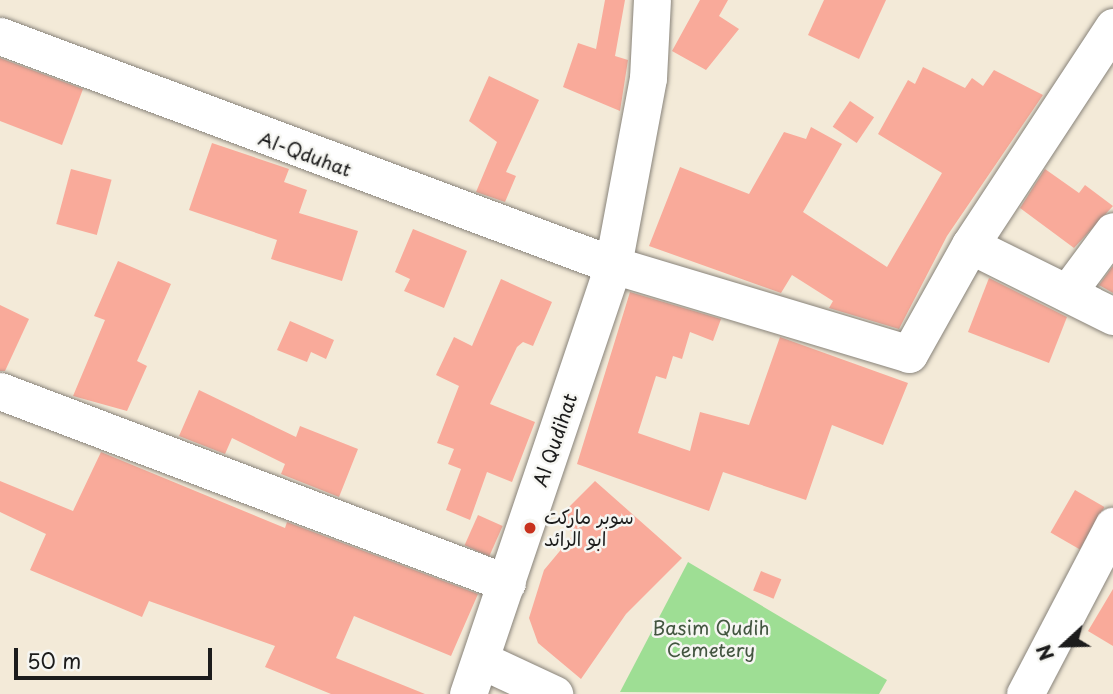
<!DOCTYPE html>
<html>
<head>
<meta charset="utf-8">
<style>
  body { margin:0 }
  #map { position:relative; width:1113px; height:694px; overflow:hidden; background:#f3ead8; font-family:"Playpen Sans","Playpen Sans Arabic",sans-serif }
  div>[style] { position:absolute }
  .green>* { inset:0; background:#9ede94 }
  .building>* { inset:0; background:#f9aa9a; transform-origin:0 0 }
  .roads { filter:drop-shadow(0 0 2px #88837a) drop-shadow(0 0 2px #88837a) }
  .minor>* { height:37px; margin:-18.5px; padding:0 18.5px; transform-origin:18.5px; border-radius:18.5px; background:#fff }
  .dots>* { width:19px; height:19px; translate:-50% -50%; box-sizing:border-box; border:4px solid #f6f6f2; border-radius:50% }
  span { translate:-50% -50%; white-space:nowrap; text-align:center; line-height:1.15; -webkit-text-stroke:5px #f6f6f2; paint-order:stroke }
  .street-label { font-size:19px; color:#1c1c1c }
  .poi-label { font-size:19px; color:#1c1c1c }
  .left { translate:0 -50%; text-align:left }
  .park-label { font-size:19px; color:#435640 }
  .north { position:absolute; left:1029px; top:610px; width:70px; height:70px; -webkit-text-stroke:5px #f6f6f2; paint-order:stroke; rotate:248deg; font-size:19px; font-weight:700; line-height:28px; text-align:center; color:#1c1c1c }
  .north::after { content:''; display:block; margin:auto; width:24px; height:32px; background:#1c1c1c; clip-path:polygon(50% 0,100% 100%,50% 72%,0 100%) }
  .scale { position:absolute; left:14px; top:648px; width:198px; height:32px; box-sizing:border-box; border:4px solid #1c1c1c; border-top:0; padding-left:9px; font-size:21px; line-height:24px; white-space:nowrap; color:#1c1c1c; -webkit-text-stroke:5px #f6f6f2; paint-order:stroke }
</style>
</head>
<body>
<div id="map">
  <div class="green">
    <i style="clip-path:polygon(688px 562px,887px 680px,879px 694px,620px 692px)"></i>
  </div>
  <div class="building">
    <i style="clip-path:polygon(605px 0,625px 0,615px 56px,628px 60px,620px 111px,563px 87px,578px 43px,596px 49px)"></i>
    <i style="clip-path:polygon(700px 0,728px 0,719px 16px,739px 29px,706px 70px,672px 51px)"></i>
    <i style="clip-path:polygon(824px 0,886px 0,859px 59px,808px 35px)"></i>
    <i style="clip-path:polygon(0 58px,83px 89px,62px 145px,0 121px)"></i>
    <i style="clip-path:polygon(923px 67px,965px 88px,972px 78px,983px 86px,994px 70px,1043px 95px,947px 236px,899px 329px,829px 308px,833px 301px,792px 275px,781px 293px,649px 246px,680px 167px,749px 194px,784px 132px,806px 139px,811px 127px,842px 144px,803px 212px,887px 267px,942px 173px,878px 134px,908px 80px,915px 84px)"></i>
    <i style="clip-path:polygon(489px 76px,539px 100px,506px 172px,516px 176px,505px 202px,476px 192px,497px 142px,469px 121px)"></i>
    <i style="left:850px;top:101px;width:29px;height:31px;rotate:34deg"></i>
    <i style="clip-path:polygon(212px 143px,289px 169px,284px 182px,307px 190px,299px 213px,358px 231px,342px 281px,271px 259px,277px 240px,189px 210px)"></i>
    <i style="left:71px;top:169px;width:42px;height:57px;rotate:15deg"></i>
    <i style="clip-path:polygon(1045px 169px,1079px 193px,1085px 185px,1113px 206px,1074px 248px,1020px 208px)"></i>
    <i style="clip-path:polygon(413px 229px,467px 251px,444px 308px,404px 291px,410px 279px,395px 272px)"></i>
    <i style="clip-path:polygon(118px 261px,171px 284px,137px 361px,147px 366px,127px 411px,73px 396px,105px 320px,94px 316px)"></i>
    <i style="clip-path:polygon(1113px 266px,1113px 293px,1099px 285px)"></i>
    <i style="clip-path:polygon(989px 278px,1067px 317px,1049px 363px,968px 332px)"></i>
    <i style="clip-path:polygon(501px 279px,552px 302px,533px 346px,523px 342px,517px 347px,490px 404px,535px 422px,512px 482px,487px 472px,470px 520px,446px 510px,461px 469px,448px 464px,454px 449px,437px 443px,459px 386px,436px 375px,454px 337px,472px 346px)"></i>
    <i style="clip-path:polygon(630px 292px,721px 319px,713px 341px,690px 332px,682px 359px,673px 356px,666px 379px,656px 376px,638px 433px,690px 451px,700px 412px,749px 425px,780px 337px,908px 383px,883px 445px,832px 425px,806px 500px,723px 472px,709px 511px,577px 464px)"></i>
    <i style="clip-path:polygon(0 305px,29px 319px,5px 371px,0 371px)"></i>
    <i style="clip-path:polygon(290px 321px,334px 340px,326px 359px,311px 352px,307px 362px,277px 350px)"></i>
    <i style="clip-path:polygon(199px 390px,296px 437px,300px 426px,358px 449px,339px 497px,281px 474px,285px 464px,232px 438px,225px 454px,179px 436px)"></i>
    <i style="clip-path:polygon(101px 452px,285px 528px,287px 522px,478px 594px,451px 656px,354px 616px,336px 658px,425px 694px,331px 694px,265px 667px,275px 646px,149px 601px,142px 617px,30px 570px,46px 534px,0 512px,0 481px,73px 511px)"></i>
    <i style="clip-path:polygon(595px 481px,682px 558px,626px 614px,581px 679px,538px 643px,529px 618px,544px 570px,574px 534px,558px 518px)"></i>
    <i style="left:1075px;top:490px;width:34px;height:49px;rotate:30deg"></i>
    <i style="left:478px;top:515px;width:27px;height:33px;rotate:24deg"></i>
    <i style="left:761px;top:571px;width:22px;height:21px;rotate:22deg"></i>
    <i style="clip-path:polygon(1113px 589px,1113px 646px,1088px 631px)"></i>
  </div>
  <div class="roads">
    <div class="minor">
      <i style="left:0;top:36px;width:654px;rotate:20.48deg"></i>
      <i style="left:613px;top:265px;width:309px;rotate:16.7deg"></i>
      <i style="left:909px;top:354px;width:125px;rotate:-60.8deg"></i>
      <i style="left:970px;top:245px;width:160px;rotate:26.4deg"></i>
      <i style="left:970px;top:245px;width:261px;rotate:-56.7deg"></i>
      <i style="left:1067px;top:293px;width:77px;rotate:-53.4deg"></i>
      <i style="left:0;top:391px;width:542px;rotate:20.74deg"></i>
      <i style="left:481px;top:660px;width:81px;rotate:25deg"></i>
      <i style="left:468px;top:694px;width:453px;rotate:-71.3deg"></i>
      <i style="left:613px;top:265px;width:190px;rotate:-79.4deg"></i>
      <i style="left:648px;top:78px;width:78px;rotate:-87.1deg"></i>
      <i style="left:1025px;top:694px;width:190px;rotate:-62.4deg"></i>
    </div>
  </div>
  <div class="dots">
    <i style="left:530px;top:528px;background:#c8321e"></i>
  </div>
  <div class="street-label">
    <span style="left:305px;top:154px;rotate:20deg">Al-Qduhat</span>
    <span style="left:555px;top:440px;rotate:-71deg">Al Qudihat</span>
  </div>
  <div class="poi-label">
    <span class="left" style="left:544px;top:528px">سوبر ماركت<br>ابو الرائد</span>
  </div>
  <div class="park-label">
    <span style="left:711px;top:639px">Basim Qudih<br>Cemetery</span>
  </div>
  <div class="north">N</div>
  <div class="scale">50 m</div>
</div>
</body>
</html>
